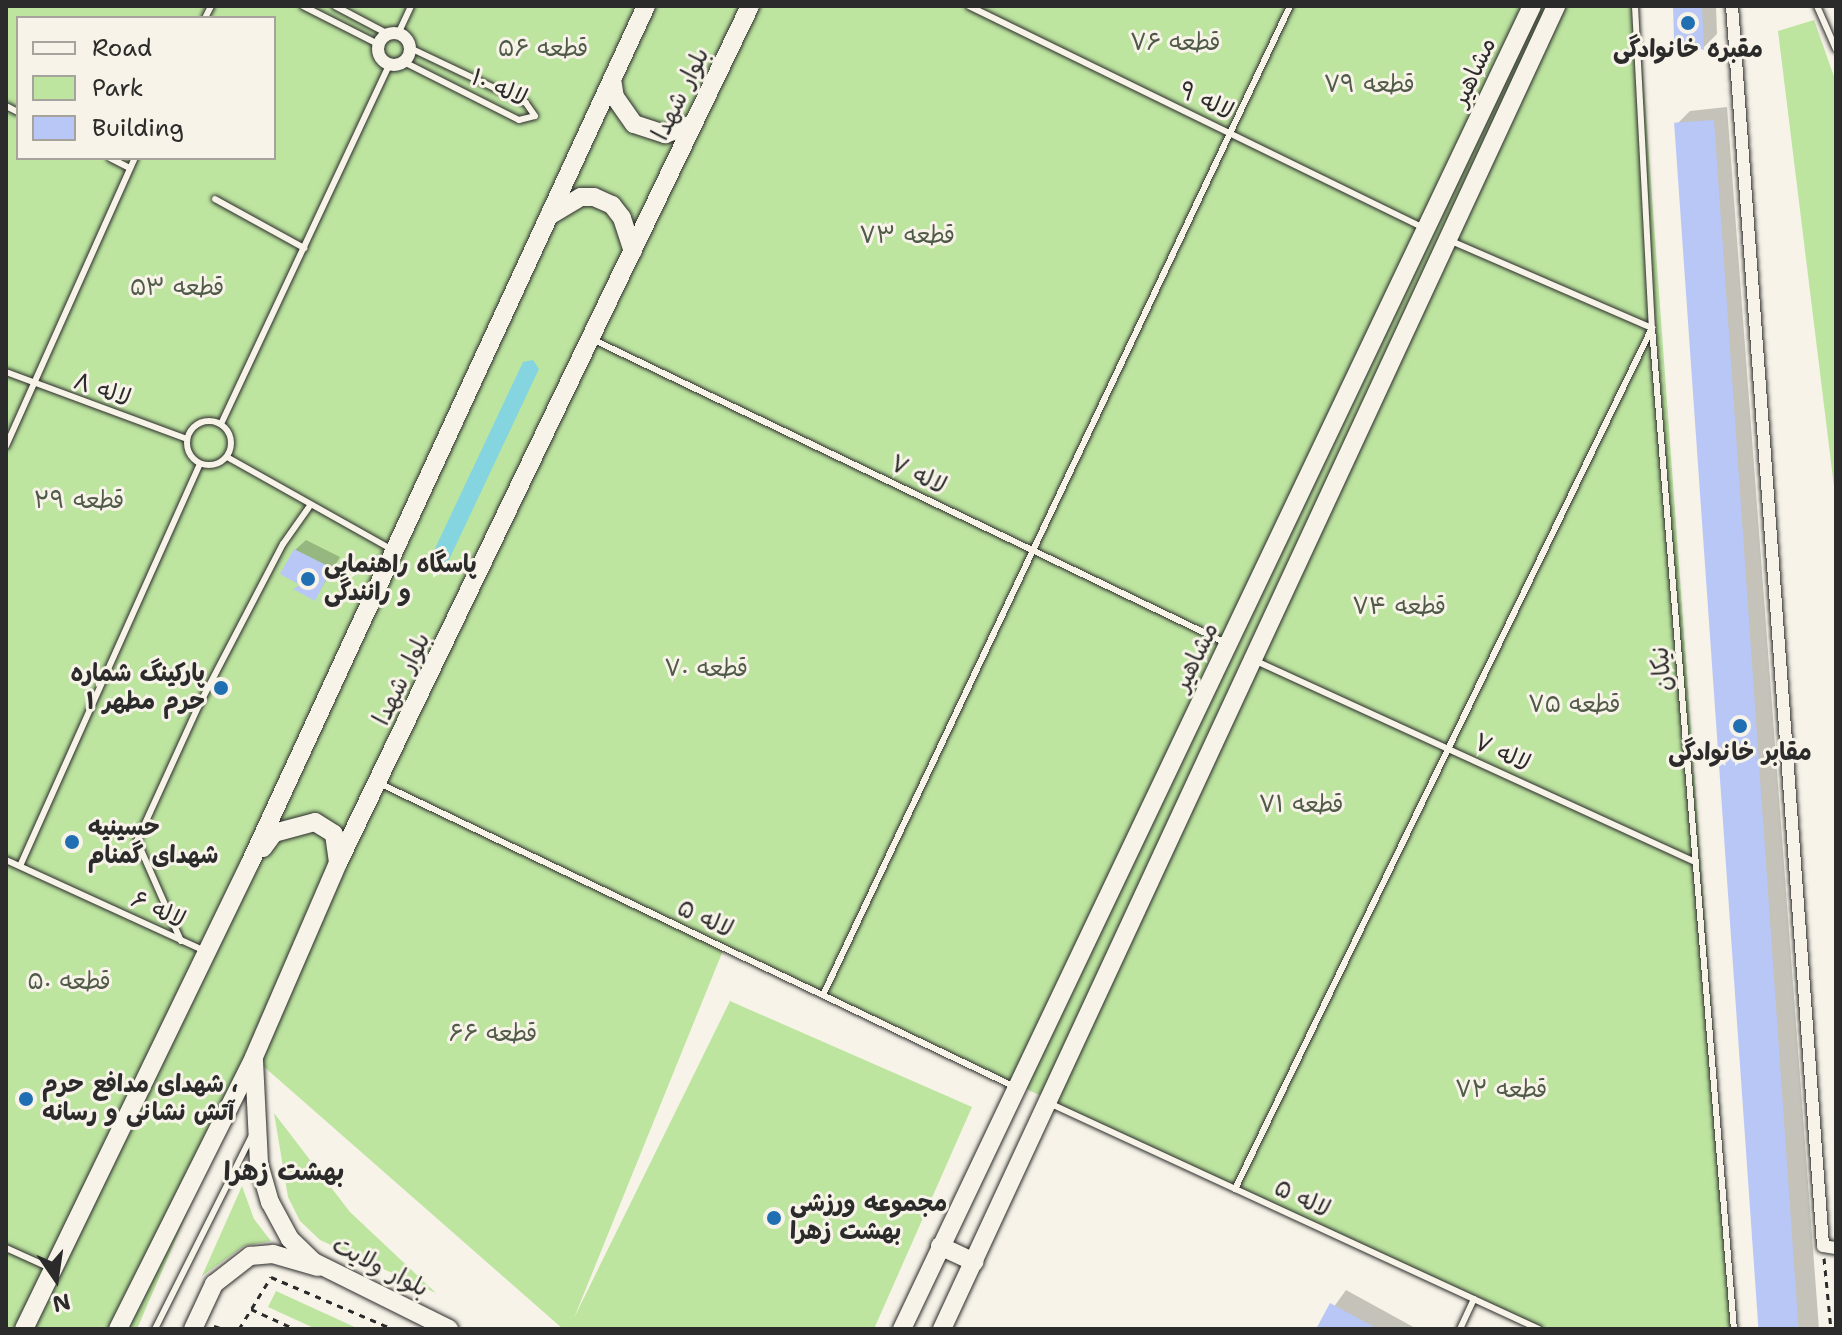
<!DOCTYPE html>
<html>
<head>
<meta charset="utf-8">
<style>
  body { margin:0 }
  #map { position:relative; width:1842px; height:1335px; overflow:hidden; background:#f7f3e8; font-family:"Shantell Sans","Playpen Sans Arabic",sans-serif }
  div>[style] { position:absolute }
  .green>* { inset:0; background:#bde5a0 }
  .water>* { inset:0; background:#84d5df }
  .shadow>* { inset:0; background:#0003 }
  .building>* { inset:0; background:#b9c7f7; transform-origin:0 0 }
  .path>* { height:3px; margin-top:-1.5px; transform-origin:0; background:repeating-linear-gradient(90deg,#2b2b2b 0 6px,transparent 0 12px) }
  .roads { filter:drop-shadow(0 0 2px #2b2b2b) drop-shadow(0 0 2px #2b2b2b) }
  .lane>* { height:6px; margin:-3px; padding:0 3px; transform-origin:3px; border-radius:3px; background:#f7f3e8 }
  .lane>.ring { margin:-3px; padding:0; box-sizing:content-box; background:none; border:6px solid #f7f3e8; border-radius:50% }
  .street>* { height:12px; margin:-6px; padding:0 6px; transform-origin:6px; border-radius:6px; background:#f7f3e8 }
  .street>.ring { margin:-6px; padding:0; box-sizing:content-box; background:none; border:12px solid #f7f3e8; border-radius:50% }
  .secondary>* { height:18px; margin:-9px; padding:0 9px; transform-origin:9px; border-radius:9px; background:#f7f3e8 }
  .dots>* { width:22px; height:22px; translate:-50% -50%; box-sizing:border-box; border:4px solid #f7f3e8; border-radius:50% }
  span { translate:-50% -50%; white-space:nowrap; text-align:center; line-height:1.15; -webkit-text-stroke:6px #f7f3e8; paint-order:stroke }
  .park-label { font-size:24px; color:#505a48 }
  .poi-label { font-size:24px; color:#2b2b2b; font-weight:700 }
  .left { translate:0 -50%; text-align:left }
  .right { translate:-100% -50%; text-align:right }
  .street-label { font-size:24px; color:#2b2b2b }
  .neighbourhood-label { font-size:26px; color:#2b2b2b; font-weight:700 }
  .frame { position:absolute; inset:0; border:8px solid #2b2b2b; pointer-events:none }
  .legend { position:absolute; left:16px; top:16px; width:260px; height:144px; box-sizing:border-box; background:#f7f3e8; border:2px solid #a5a39c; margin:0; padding:10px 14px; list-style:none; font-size:24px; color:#2b2b2b }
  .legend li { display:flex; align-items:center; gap:16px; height:40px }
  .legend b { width:40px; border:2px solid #a5a39c }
  .north { position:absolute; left:16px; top:1239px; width:80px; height:80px; -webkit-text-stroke:6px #f7f3e8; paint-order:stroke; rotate:167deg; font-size:22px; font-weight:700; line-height:32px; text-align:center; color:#2b2b2b }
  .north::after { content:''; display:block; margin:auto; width:28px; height:36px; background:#2b2b2b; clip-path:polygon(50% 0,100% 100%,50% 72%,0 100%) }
</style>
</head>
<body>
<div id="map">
  <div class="green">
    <i style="clip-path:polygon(evenodd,6px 6px,1638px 6px,1735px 1329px,1541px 1329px,724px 948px,574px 1318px,730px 1001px,972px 1107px,874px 1329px,563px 1329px,254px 1058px,137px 1329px,6px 1329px,6px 6px,18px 18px,274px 18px,274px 158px,18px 158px,18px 18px)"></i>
    <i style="clip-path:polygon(1814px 20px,1836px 82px,1836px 503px,1778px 31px)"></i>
    <i style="clip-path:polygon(274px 1113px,350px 1212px,436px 1293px,320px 1240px,300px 1221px,288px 1197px)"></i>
    <i style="clip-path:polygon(242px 1186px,254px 1219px,271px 1241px,244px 1246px,202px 1276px)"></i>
    <i style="clip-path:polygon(276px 1291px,359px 1329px,316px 1329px,268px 1307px)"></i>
  </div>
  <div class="water">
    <i style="clip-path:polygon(533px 360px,539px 369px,447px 564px,436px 565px,431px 557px,523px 362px)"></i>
  </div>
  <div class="shadow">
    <i style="clip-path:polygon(1675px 6px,1716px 6px,1717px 34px,1703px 48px)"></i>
    <i style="clip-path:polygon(1727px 107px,1819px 1329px,1769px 1329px,1676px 125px,1690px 111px)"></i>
    <i style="clip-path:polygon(306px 540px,340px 557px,315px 599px,296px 588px,302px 583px,295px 550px)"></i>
    <i style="clip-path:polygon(1346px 1290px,1417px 1329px,1318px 1329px)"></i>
  </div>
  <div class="building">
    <i style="clip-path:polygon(1673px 6px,1702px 6px,1704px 50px,1674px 40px)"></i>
    <i style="left:1714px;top:120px;width:1212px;height:40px;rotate:86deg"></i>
    <i style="clip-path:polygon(294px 549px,332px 568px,315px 601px,293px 589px,300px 585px,280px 574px)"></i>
    <i style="clip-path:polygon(1330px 1303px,1378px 1329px,1316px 1329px)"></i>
  </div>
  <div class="path">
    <i style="left:1824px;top:1258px;width:71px;rotate:84.4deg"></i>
    <i style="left:251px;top:1309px;width:48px;rotate:24.4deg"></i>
    <i style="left:214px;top:1326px;width:9px;rotate:18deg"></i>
    <i style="left:239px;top:1329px;width:61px;rotate:-58.4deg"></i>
    <i style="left:271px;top:1277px;width:133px;rotate:23.1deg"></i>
  </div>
  <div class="roads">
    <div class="lane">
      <i style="left:303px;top:6px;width:84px;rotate:26.9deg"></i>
      <i style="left:335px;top:6px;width:60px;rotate:27.8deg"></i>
      <i style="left:969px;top:6px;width:504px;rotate:26.01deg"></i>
      <i style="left:1635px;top:6px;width:322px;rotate:87deg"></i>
      <i style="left:1652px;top:328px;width:1004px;rotate:85.32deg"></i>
      <i style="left:1817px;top:6px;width:47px;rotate:66.2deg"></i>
      <i style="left:205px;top:18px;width:13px;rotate:-63deg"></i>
      <i style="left:398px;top:34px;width:31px;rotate:-65deg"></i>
      <i style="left:404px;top:62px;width:129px;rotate:26.8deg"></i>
      <i style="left:519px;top:120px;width:16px;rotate:-14deg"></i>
      <i style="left:535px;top:116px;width:16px;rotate:-125deg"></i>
      <i style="left:526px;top:103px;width:128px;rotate:-154.6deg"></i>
      <i style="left:6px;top:106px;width:13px;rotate:27deg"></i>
      <i style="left:110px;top:158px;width:22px;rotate:27deg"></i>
      <i style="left:215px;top:199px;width:102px;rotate:28.8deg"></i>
      <i style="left:594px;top:340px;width:701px;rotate:25.61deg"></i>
      <i style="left:6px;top:372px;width:193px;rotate:20.3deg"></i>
      <i class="ring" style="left:187px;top:421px;width:38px;height:38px"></i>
      <i style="left:221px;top:424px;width:396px;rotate:-64.9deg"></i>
      <i style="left:6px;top:446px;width:316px;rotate:-65.9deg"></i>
      <i style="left:227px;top:457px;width:188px;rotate:29.3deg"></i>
      <i style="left:1256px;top:661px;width:483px;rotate:24.6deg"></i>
      <i style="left:381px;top:784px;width:700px;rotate:25.54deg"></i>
      <i style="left:6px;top:860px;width:217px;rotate:24.6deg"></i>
      <i style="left:20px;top:866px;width:440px;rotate:-65.9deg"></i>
      <i style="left:181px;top:941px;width:109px;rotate:-113.7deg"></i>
      <i style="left:137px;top:841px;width:147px;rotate:-65.5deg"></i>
      <i style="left:198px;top:707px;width:184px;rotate:-62.5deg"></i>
      <i style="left:283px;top:544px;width:45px;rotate:-54.9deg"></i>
      <i style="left:823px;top:995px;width:1094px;rotate:-64.72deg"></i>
      <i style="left:1049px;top:1103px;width:540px;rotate:24.76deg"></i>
      <i style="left:1235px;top:1189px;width:957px;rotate:-64.16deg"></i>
      <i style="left:1652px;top:328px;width:219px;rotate:-156.6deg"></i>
      <i style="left:6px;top:1248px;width:48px;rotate:24.4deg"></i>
      <i style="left:155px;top:1329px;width:217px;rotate:-63.4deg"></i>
      <i style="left:1460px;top:1329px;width:33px;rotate:-65deg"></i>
    </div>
    <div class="street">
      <i style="left:1732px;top:6px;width:1243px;rotate:85.8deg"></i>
      <i style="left:1823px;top:1246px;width:13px;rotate:9deg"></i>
      <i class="ring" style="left:378px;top:33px;width:20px;height:20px"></i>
    </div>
    <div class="secondary">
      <i style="left:612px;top:79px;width:18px;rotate:81deg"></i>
      <i style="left:615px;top:97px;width:33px;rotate:55deg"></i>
      <i style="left:634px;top:124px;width:33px;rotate:18deg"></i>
      <i style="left:665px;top:134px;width:30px;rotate:-20deg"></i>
      <i style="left:549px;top:216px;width:37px;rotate:-31deg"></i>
      <i style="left:581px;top:197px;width:13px"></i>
      <i style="left:594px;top:197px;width:20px;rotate:24deg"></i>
      <i style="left:612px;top:205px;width:16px;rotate:52deg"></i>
      <i style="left:622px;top:218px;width:35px;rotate:72deg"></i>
      <i style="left:263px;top:848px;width:19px;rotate:-54deg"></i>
      <i style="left:274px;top:833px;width:42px;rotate:-15deg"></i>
      <i style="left:315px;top:822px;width:22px;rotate:32deg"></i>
      <i style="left:334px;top:834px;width:29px;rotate:82deg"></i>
      <i style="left:254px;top:1061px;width:103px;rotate:87.2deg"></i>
      <i style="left:259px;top:1164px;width:40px;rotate:74deg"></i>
      <i style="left:270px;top:1202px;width:42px;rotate:61.6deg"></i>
      <i style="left:290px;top:1239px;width:33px;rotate:44deg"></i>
      <i style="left:314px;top:1262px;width:151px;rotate:26.4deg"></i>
      <i style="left:940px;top:1246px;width:38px;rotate:25deg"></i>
      <i style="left:24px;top:1329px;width:518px;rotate:-64.13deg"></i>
      <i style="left:250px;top:863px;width:944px;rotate:-65.2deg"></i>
      <i style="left:118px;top:1329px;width:304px;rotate:-63.4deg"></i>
      <i style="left:254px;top:1057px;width:211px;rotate:-66.6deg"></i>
      <i style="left:338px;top:863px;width:951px;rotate:-64.32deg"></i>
      <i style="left:193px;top:1329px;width:50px;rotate:-65deg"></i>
      <i style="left:214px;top:1284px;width:46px;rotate:-37.9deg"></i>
      <i style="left:250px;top:1256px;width:23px;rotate:-5deg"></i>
      <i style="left:273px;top:1254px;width:47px;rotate:16.1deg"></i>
      <i style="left:902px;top:1329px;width:1465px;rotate:-64.54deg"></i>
      <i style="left:942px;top:1329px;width:1459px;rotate:-65.1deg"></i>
    </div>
  </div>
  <div class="dots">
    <i style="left:1688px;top:23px;background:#1f6fb2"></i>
    <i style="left:308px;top:579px;background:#1f6fb2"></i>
    <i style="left:221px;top:688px;background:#1f6fb2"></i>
    <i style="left:1740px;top:726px;background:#1f6fb2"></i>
    <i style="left:72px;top:842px;background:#1f6fb2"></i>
    <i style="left:26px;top:1099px;background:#1f6fb2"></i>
    <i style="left:774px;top:1218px;background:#1f6fb2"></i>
  </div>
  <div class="park-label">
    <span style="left:1175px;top:43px">قطعه ۷۶</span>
    <span style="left:543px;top:49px">قطعه ۵۶</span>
    <span style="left:1369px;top:85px">قطعه ۷۹</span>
    <span style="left:907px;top:236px">قطعه ۷۳</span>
    <span style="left:177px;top:288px">قطعه ۵۳</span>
    <span style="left:79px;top:501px">قطعه ۲۹</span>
    <span style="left:1399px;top:607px">قطعه ۷۴</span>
    <span style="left:706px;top:669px">قطعه ۷۰</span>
    <span style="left:1574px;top:705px">قطعه ۷۵</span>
    <span style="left:1301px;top:805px">قطعه ۷۱</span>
    <span style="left:69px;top:982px">قطعه ۵۰</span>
    <span style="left:493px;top:1034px">قطعه ۶۶</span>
    <span style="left:1501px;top:1090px">قطعه ۷۲</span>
  </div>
  <div class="poi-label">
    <span style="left:1688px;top:50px">مقبره خانوادگی</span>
    <span class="left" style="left:324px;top:579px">پاسگاه راهنمایی<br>و رانندگی</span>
    <span class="right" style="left:205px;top:688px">پارکینگ شماره<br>۱ حرم مطهر</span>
    <span style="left:1740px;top:753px">مقابر خانوادگی</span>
    <span class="left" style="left:88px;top:842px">حسینیه<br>شهدای گمنام</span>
    <span class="left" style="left:42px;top:1099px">شهدای مدافع حرم ،<br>آتش نشانی و رسانه</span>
    <span class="left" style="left:790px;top:1218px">مجموعه ورزشی<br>بهشت زهرا</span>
  </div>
  <div class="street-label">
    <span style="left:1474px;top:72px;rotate:-65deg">مشاهیر</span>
    <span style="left:499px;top:88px;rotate:24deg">لاله ۱۰</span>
    <span style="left:681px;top:94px;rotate:-64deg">بلوار شهدا</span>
    <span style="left:1206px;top:101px;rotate:26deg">لاله ۹</span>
    <span style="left:102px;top:390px;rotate:19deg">لاله ۸</span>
    <span style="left:918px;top:475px;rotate:26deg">لاله ۷</span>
    <span style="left:1196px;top:657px;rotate:-64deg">مشاهیر</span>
    <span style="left:1662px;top:669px;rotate:-95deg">نیکان</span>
    <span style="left:402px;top:679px;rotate:-64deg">بلوار شهدا</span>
    <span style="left:1502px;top:753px;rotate:25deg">لاله ۷</span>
    <span style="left:158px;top:910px;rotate:25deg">لاله ۶</span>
    <span style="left:705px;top:919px;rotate:25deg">لاله ۵</span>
    <span style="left:1302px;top:1199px;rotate:25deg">لاله ۵</span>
    <span style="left:380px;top:1267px;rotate:27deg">بلوار ولایت</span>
  </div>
  <div class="neighbourhood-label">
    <span style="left:284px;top:1171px">بهشت زهرا</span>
  </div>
  <div class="frame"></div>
  <ul class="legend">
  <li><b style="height:10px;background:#f7f3e8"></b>Road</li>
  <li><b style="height:22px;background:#bde5a0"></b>Park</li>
  <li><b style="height:22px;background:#b9c7f7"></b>Building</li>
  </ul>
  <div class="north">N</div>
</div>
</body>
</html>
